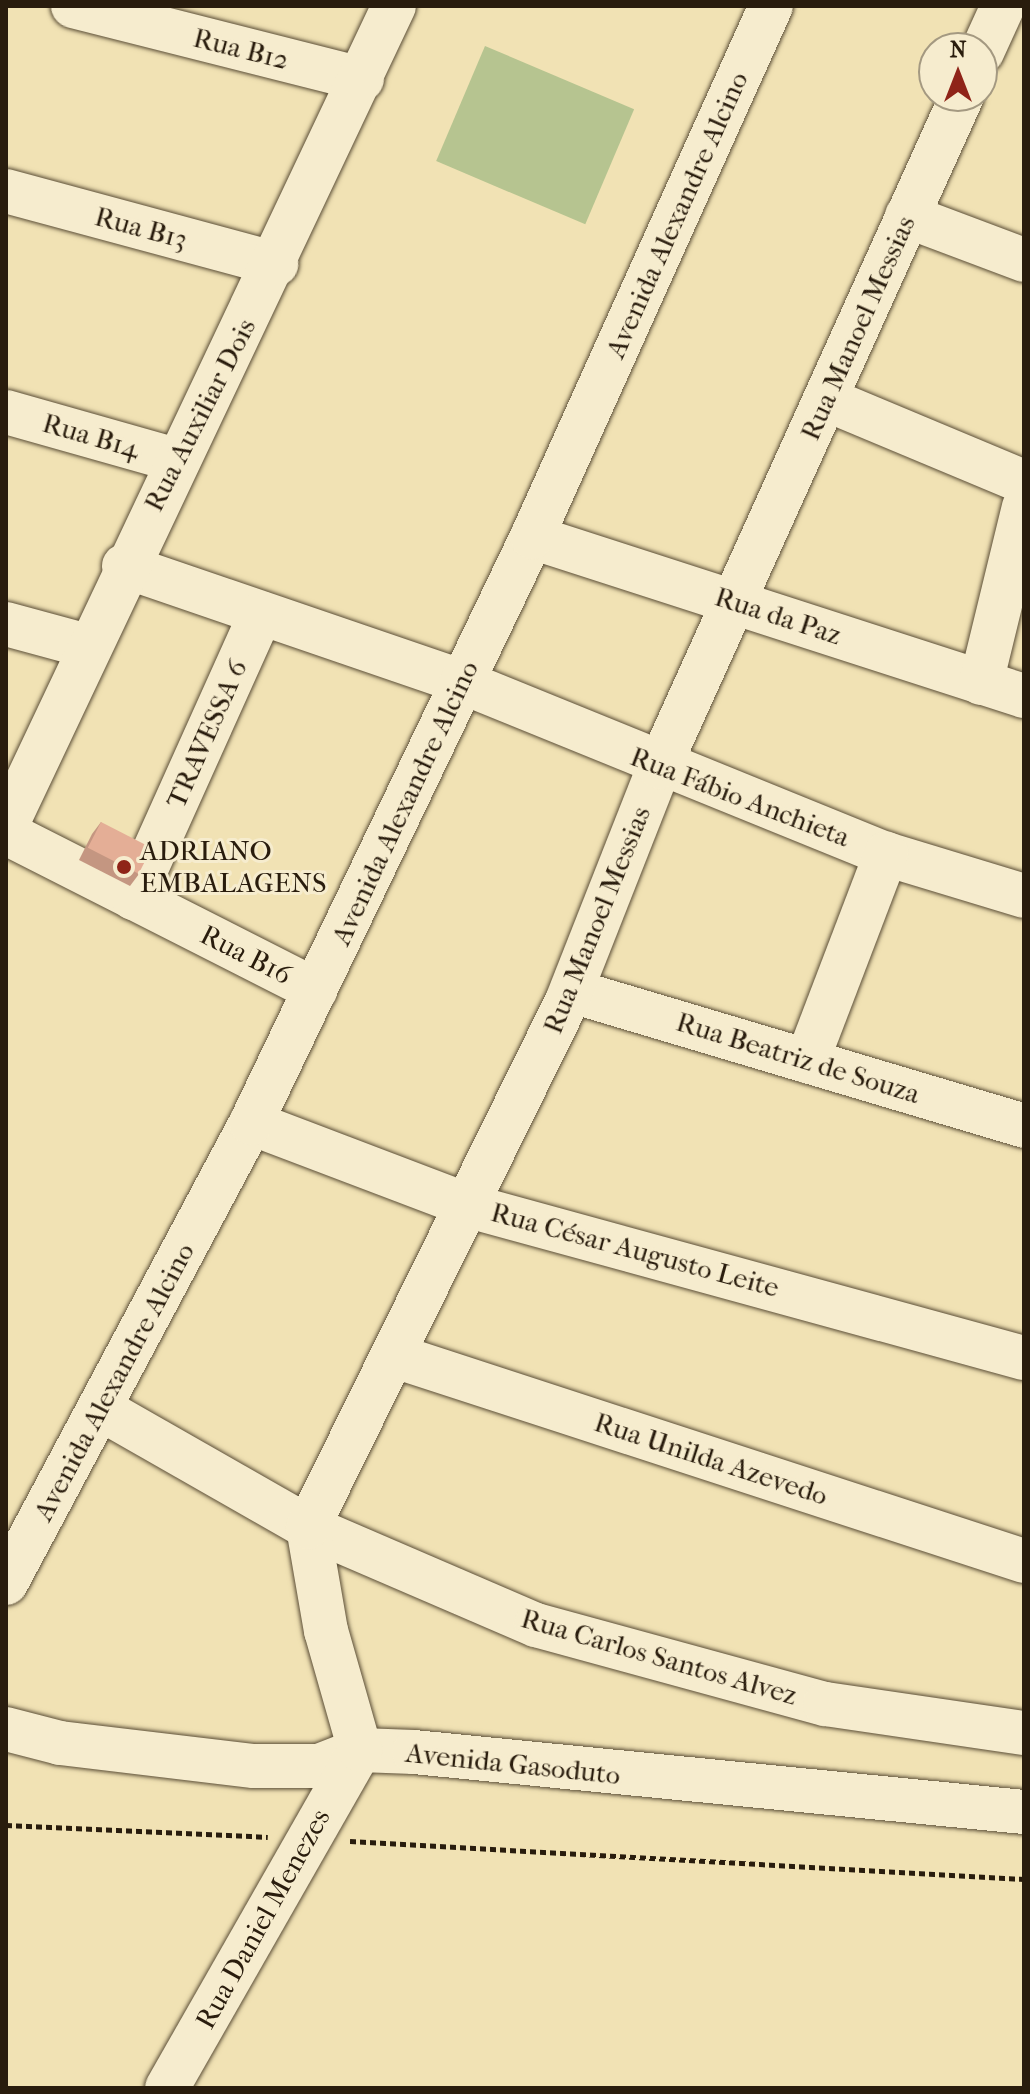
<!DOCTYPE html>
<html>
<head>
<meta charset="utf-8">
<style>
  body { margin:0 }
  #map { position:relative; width:1030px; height:2094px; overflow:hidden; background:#f1e2b4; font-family:"IM FELL French Canon",serif }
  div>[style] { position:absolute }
  .green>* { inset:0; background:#b6c490; transform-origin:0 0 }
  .path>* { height:5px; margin-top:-2.5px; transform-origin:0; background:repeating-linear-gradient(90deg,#291c0d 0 6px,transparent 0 10px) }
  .roads { filter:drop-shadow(0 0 2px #5b4e37) drop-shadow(0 0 2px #5b4e37) }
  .minor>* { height:44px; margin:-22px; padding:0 22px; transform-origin:22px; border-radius:22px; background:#f6ecce }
  .wall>* { inset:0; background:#c49681 }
  .building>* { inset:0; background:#e4ae96; transform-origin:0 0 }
  .dots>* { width:22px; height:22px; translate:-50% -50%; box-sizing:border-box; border:4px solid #f6ecce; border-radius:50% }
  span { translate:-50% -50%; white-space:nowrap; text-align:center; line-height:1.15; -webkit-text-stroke:6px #f6ecce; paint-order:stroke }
  .street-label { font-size:28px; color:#291c0d }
  .poi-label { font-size:28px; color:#291c0d }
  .left { translate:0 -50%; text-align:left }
  .frame { position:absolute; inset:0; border:8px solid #291c0d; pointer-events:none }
  .north { position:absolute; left:918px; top:32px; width:80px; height:80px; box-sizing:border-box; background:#f6ecce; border:2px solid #a49981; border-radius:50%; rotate:0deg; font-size:22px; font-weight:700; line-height:32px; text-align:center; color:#291c0d }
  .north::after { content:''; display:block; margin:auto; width:28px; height:36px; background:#8f2418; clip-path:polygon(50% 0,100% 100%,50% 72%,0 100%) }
</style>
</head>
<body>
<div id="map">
  <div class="green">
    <i style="left:485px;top:46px;width:162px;height:125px;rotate:23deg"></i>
  </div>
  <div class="path">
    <i style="left:6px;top:1825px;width:262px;rotate:2.6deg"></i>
    <i style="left:350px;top:1841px;width:675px;rotate:3.23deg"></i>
  </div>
  <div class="roads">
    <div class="minor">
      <i style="left:73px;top:6px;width:298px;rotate:14.2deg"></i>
      <i style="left:982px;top:52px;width:51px;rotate:-65.5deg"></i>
      <i style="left:6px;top:191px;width:280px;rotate:15.1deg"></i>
      <i style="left:907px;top:216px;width:125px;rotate:20.6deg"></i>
      <i style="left:828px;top:400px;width:212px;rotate:22.7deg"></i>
      <i style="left:6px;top:412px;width:177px;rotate:15.8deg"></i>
      <i style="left:532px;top:537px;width:517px;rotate:17.91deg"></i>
      <i style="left:124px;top:566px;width:357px;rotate:18.9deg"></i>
      <i style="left:462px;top:682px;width:458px;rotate:22.1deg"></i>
      <i style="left:886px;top:854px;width:144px;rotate:16.9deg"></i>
      <i style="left:6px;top:624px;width:84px;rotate:15.2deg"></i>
      <i style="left:981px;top:683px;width:181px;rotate:-76.3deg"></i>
      <i style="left:6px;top:826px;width:907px;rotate:-64.68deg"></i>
      <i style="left:6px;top:833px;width:347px;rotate:26.9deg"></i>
      <i style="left:133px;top:898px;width:312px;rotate:-65.8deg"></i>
      <i style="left:572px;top:991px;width:472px;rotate:16.6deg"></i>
      <i style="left:807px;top:1061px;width:222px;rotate:-69.1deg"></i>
      <i style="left:251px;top:1123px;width:233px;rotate:20.8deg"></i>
      <i style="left:469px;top:1206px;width:575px;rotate:15.32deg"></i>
      <i style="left:398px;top:1357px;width:658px;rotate:18.05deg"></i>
      <i style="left:101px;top:1409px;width:238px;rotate:29.7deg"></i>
      <i style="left:308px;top:1527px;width:248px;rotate:23.3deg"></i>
      <i style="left:536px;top:1625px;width:300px;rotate:15.3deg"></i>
      <i style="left:825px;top:1704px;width:201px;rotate:8.3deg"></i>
      <i style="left:6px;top:1583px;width:521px;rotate:-61.96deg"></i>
      <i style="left:251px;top:1123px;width:650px;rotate:-64.38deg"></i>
      <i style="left:532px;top:537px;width:582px;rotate:-65.77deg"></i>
      <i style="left:6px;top:1729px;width:56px;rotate:14.5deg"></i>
      <i style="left:60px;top:1743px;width:195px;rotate:6.8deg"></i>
      <i style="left:254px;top:1766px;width:65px"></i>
      <i style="left:319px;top:1766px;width:44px;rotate:-21.3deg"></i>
      <i style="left:360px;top:1750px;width:54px;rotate:2.1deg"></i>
      <i style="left:414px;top:1752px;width:613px;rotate:5.62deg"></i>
      <i style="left:167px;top:2088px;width:389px;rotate:-60.3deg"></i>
      <i style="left:360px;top:1750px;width:124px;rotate:-105.9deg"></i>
      <i style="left:326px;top:1631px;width:106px;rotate:-99.8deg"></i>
      <i style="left:308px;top:1527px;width:586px;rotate:-63.78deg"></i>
      <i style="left:567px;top:1001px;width:251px;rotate:-68.5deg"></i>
      <i style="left:659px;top:767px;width:736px;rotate:-65.7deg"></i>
    </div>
  </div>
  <div class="wall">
    <i style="clip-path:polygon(101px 822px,139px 874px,130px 886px,79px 860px,92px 834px)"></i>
  </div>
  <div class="building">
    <i style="left:101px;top:822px;width:57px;height:29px;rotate:27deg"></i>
  </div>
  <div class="dots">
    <i style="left:124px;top:867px;background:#8f2418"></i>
  </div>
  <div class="street-label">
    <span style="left:241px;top:49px;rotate:14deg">Rua B12</span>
    <span style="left:677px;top:215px;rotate:-66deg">Avenida Alexandre Alcino</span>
    <span style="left:141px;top:228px;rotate:15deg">Rua B13</span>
    <span style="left:858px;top:328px;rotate:-66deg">Rua Manoel Messias</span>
    <span style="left:200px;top:415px;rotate:-63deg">Rua Auxiliar Dois</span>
    <span style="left:91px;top:436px;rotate:16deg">Rua B14</span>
    <span style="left:778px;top:616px;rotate:18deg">Rua da Paz</span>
    <span style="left:207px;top:734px;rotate:-66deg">TRAVESSA 6</span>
    <span style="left:740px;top:797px;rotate:21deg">Rua Fábio Anchieta</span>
    <span style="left:405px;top:803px;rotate:-65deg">Avenida Alexandre Alcino</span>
    <span style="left:597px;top:920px;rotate:-68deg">Rua Manoel Messias</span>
    <span style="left:246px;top:955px;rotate:27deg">Rua B16</span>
    <span style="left:798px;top:1058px;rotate:17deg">Rua Beatriz de Souza</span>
    <span style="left:635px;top:1250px;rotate:15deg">Rua César Augusto Leite</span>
    <span style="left:114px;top:1382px;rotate:-62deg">Avenida Alexandre Alcino</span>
    <span style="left:711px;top:1459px;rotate:18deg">Rua Unilda Azevedo</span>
    <span style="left:659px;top:1657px;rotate:16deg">Rua Carlos Santos Alvez</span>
    <span style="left:513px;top:1764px;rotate:6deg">Avenida Gasoduto</span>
    <span style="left:263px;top:1919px;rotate:-61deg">Rua Daniel Menezes</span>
  </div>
  <div class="poi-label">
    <span class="left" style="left:140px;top:867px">ADRIANO<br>EMBALAGENS</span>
  </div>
  <div class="frame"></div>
  <div class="north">N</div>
</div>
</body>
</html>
